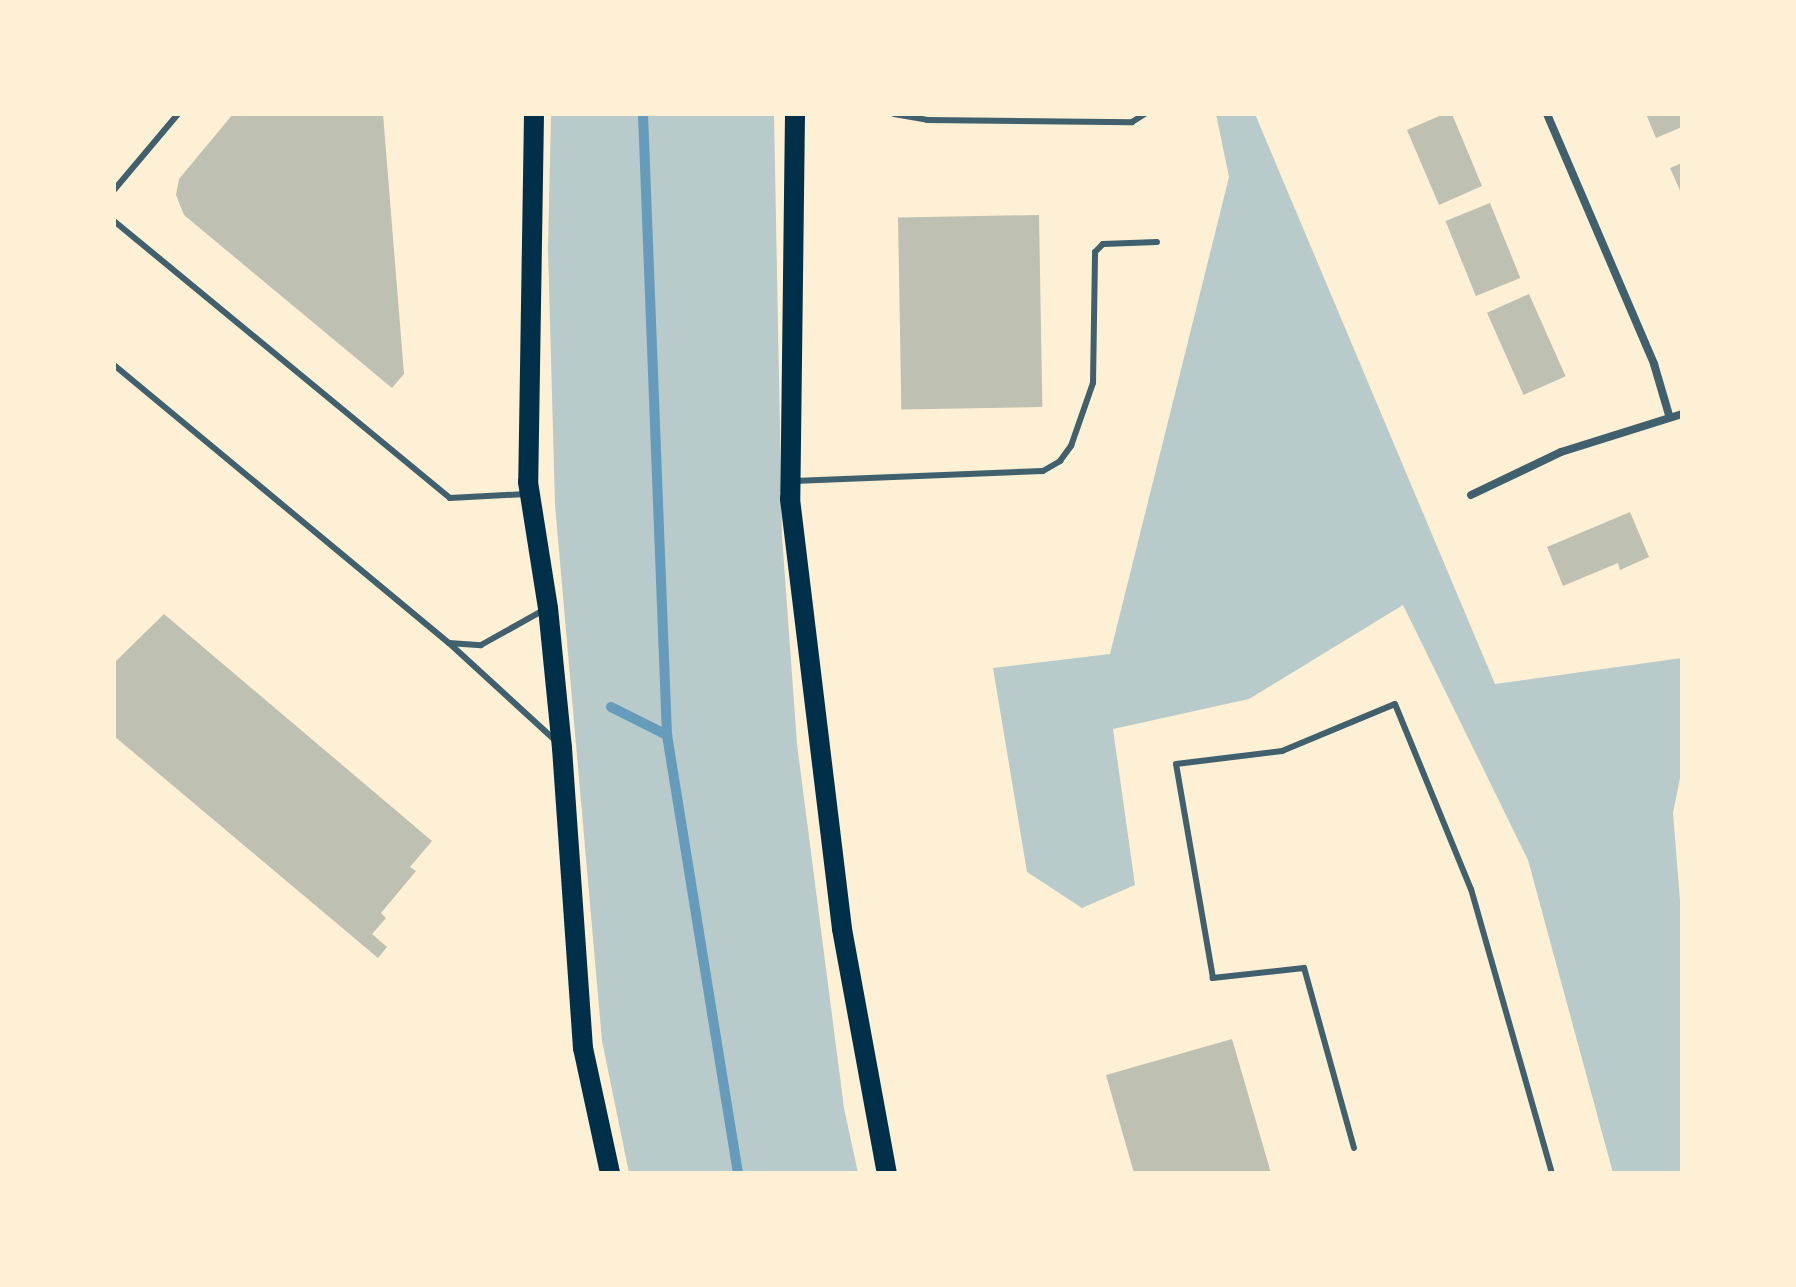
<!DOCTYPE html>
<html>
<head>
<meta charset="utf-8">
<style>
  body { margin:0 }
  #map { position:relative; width:1796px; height:1287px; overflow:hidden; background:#fdf0d5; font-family:"Golos Text",sans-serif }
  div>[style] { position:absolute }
  .green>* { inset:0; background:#b9caca }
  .stream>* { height:10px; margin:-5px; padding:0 5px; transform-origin:5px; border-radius:5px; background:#669bbc }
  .building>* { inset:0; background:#bec0b2; transform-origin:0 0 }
  .service>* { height:6px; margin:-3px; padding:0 3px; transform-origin:3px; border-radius:3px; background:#3f606c }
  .minor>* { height:8px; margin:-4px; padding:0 4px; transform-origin:4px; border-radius:4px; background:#3f606c }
  .primary>* { height:20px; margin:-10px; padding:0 10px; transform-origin:10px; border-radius:10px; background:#003049 }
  span { translate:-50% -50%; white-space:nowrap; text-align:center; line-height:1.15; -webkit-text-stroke:7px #fdf0d5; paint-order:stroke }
  .frame { position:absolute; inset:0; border:116px solid #fdf0d5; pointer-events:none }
</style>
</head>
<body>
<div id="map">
  <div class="green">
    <i style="clip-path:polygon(551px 114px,774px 114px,782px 536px,797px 744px,844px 1108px,858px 1173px,629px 1173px,602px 1041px,555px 505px,548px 249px)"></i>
    <i style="clip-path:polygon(1216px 114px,1255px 114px,1495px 684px,1682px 658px,1682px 768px,1673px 813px,1682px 925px,1682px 1173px,1613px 1173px,1528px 860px,1403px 605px,1249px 699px,1113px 729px,1135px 885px,1082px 908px,1027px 872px,993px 668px,1110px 654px,1229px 177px)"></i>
  </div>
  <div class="stream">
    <i style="left:643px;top:114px;width:621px;rotate:87.79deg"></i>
    <i style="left:667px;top:735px;width:444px;rotate:80.8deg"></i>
    <i style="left:611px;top:707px;width:63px;rotate:26.6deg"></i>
  </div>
  <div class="building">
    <i style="clip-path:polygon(233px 114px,383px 114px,404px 374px,392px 388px,184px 215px,176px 195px,179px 179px)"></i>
    <i style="clip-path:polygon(1444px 114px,1452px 114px,1482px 186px,1439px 205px,1407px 130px)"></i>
    <i style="clip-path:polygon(1646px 114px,1682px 114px,1682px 127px,1656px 138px)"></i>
    <i style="clip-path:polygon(1682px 163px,1682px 195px,1670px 168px)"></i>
    <i style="left:1490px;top:203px;width:81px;height:48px;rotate:68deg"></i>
    <i style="left:1039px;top:215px;width:192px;height:141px;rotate:89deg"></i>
    <i style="left:1529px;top:294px;width:90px;height:46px;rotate:66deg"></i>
    <i style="clip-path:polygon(1630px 512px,1649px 557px,1620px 570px,1618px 563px,1563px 586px,1547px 547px)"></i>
    <i style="clip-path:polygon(164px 614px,432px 841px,410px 867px,416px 871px,381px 913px,386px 918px,372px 934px,387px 947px,378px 958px,114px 736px,114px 663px)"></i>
    <i style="clip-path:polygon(1232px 1039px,1271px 1173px,1134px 1173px,1106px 1075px)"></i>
  </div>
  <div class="service">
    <i style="left:894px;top:114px;width:34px;rotate:10deg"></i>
    <i style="left:927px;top:120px;width:205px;rotate:0.6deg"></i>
    <i style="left:1132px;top:122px;width:15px;rotate:-32deg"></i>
    <i style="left:114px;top:190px;width:99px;rotate:-49.9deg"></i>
    <i style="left:114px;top:221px;width:435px;rotate:39.5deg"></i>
    <i style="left:450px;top:498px;width:76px;rotate:-3deg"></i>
    <i style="left:114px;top:365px;width:435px;rotate:39.7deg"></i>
    <i style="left:449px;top:643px;width:145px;rotate:42.5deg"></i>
    <i style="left:794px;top:481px;width:249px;rotate:-2.3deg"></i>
    <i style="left:1043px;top:471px;width:20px;rotate:-30deg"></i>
    <i style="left:1060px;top:461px;width:19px;rotate:-54deg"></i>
    <i style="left:1071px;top:446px;width:67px;rotate:-70.8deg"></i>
    <i style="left:1093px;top:383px;width:131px;rotate:-89.1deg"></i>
    <i style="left:1095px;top:252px;width:11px;rotate:-45deg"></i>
    <i style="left:1103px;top:244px;width:54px;rotate:-2.1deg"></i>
    <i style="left:449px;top:643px;width:32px;rotate:4deg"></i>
    <i style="left:481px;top:645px;width:72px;rotate:-29.1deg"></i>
    <i style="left:1354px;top:1148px;width:187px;rotate:-105.5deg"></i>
    <i style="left:1304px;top:968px;width:92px;rotate:173.7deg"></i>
    <i style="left:1213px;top:978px;width:217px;rotate:-99.8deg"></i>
    <i style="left:1176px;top:764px;width:107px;rotate:-7deg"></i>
    <i style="left:1282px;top:751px;width:122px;rotate:-22.6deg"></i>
    <i style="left:1395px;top:704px;width:200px;rotate:67.7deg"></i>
    <i style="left:1471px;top:889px;width:295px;rotate:74.1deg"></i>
  </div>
  <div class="minor">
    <i style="left:1547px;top:114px;width:272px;rotate:66.8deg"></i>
    <i style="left:1654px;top:364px;width:53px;rotate:73.6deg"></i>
    <i style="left:1471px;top:495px;width:100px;rotate:-25.5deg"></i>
    <i style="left:1561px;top:452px;width:127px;rotate:-17.4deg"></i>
  </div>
  <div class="primary">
    <i style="left:534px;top:114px;width:368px;rotate:90.9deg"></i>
    <i style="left:528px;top:482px;width:128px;rotate:81deg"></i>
    <i style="left:548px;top:608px;width:141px;rotate:84.3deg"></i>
    <i style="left:562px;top:748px;width:301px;rotate:86deg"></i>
    <i style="left:583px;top:1048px;width:128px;rotate:77.8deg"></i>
    <i style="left:795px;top:114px;width:385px;rotate:90.7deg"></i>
    <i style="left:790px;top:499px;width:433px;rotate:83.1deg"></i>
    <i style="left:842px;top:929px;width:248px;rotate:79.6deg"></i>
  </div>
  <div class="frame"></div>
</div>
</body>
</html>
